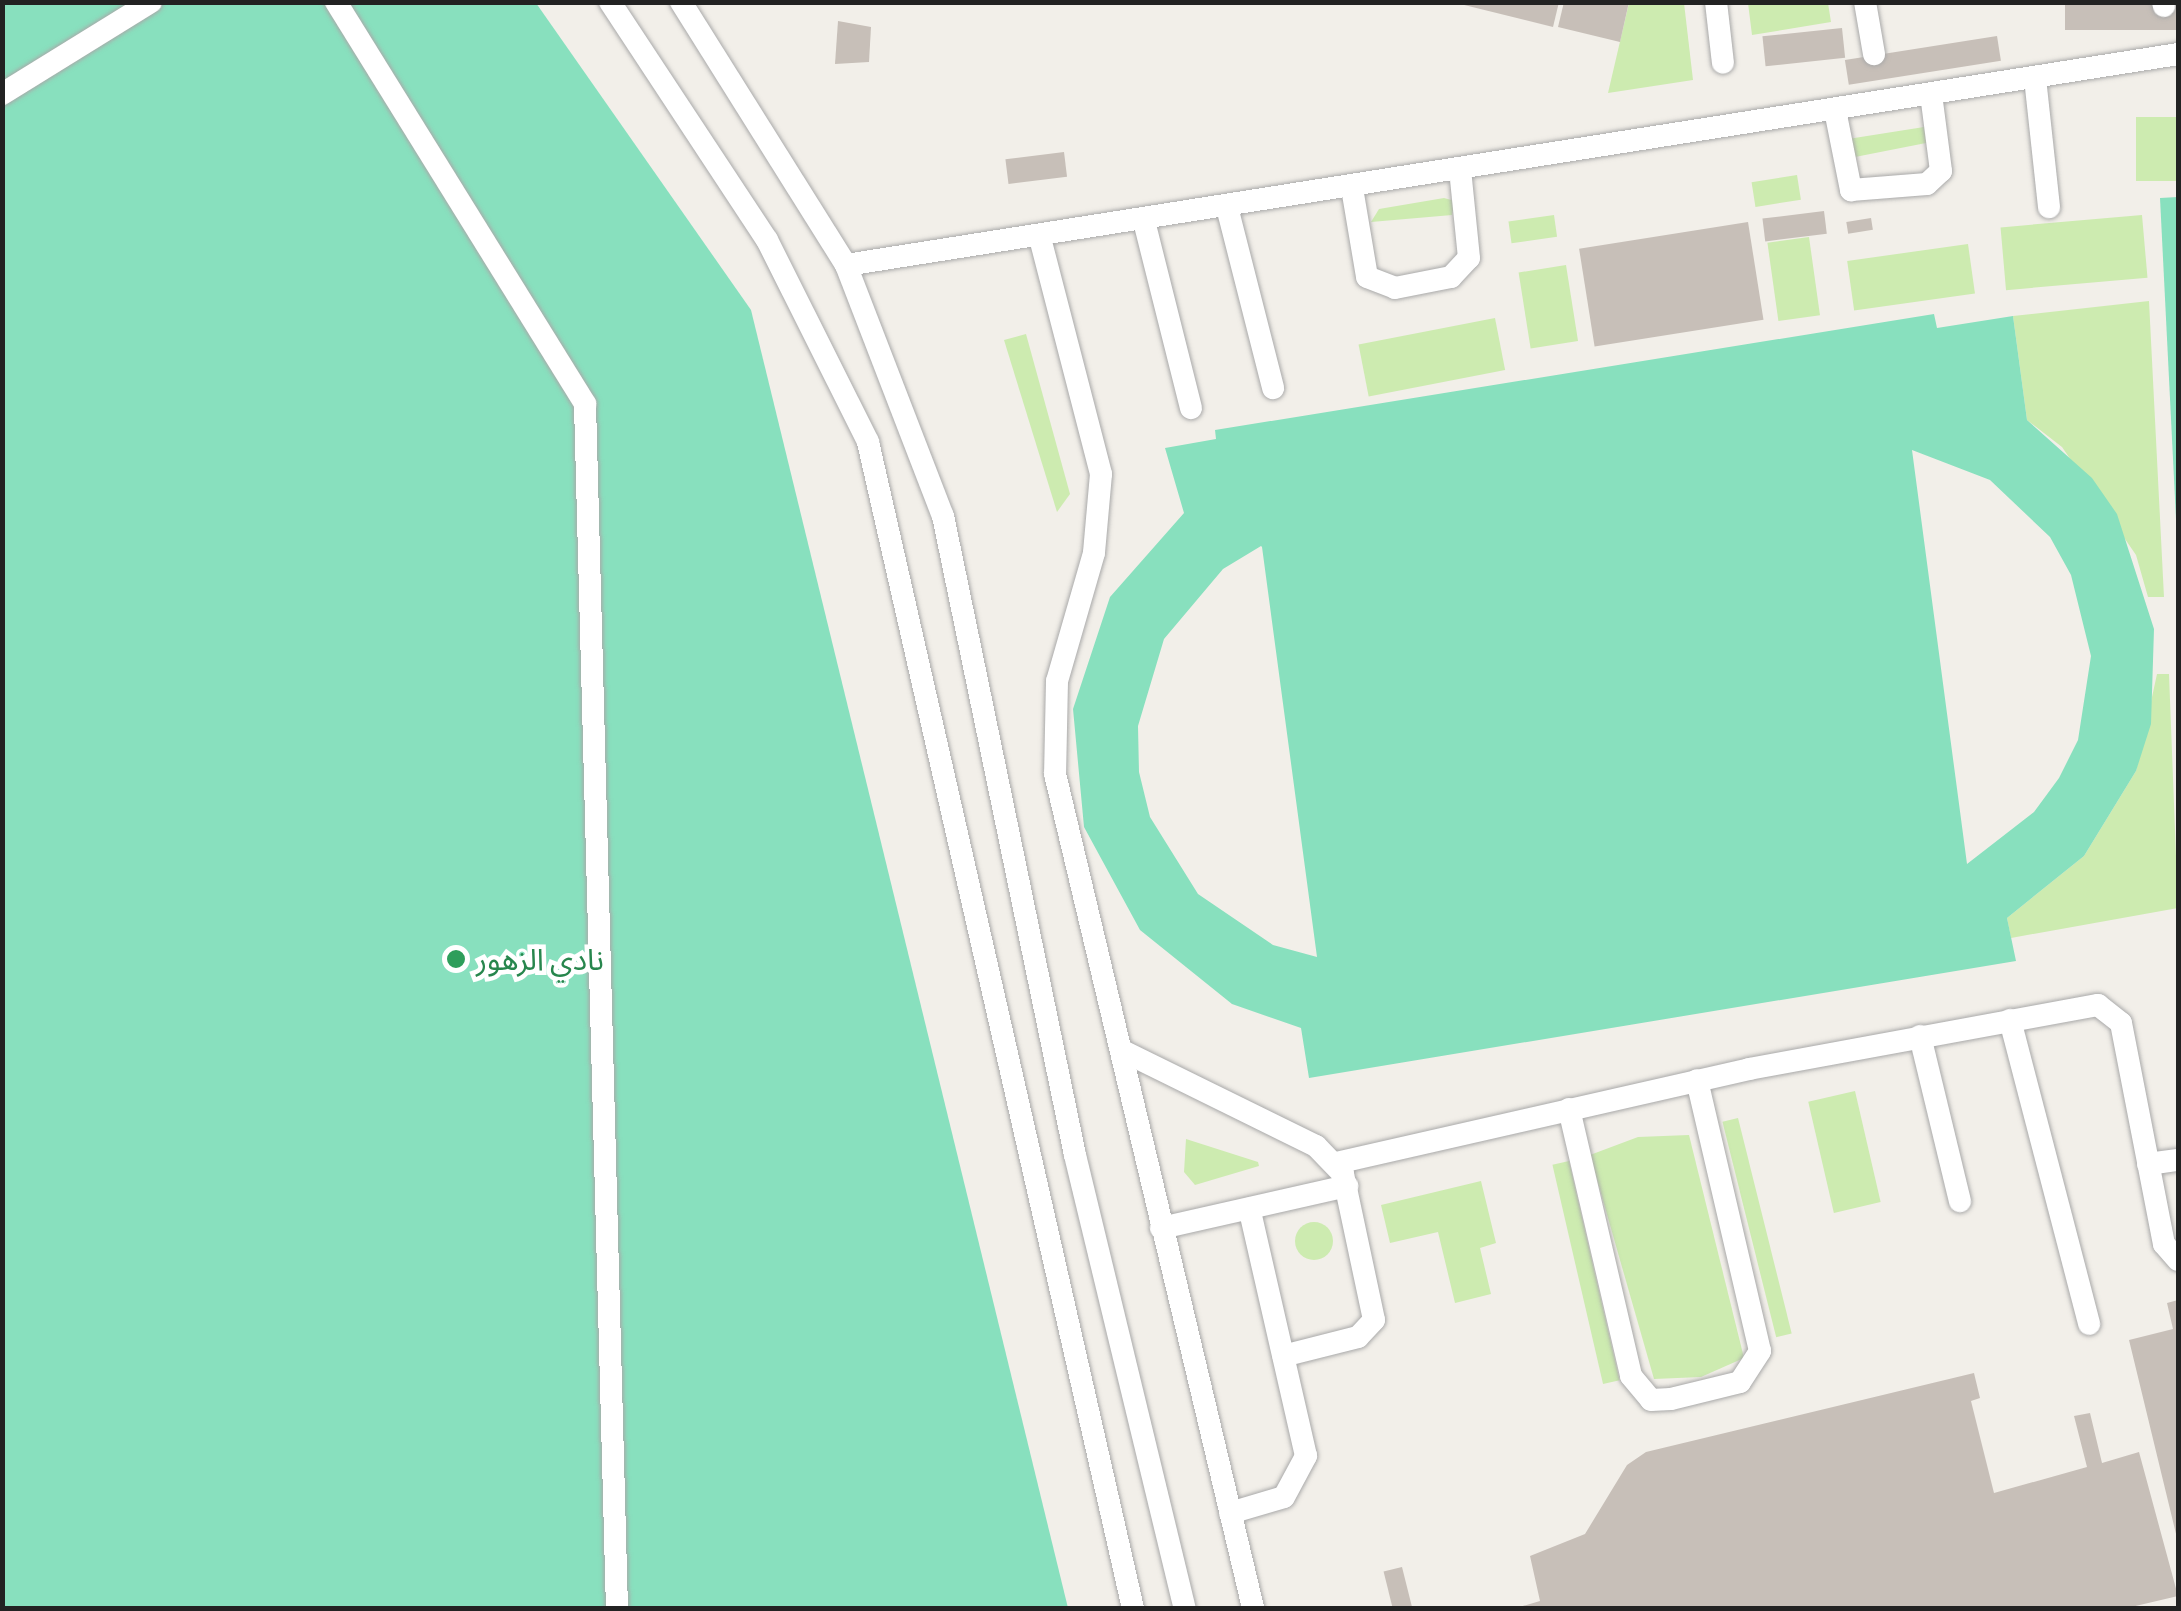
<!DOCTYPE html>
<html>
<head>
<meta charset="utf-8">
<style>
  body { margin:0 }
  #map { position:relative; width:2181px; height:1611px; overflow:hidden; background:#f2efe9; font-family:Manrope,"Noto Sans Arabic",sans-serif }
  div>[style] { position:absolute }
  .grass>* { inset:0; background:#cdebb0; transform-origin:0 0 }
  .round { border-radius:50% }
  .pitch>* { inset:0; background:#88e0be }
  .building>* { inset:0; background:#c7bfb8; transform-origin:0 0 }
  .roads { filter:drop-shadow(0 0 2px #a9a9a9) drop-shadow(0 0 2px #a9a9a9) }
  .service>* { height:22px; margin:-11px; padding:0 11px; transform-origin:11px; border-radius:11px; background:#fff }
  .dots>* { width:28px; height:28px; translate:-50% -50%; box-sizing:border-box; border:5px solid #fff; border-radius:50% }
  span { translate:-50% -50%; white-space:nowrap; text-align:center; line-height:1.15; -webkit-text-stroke:9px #fff; paint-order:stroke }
  .leisure-label { font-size:30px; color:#27864d }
  .left { translate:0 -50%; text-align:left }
  .frame { position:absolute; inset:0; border:5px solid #222; pointer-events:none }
</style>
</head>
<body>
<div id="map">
  <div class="grass">
    <i style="clip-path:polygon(1629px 3px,1684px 3px,1693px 80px,1608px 93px)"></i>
    <i style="clip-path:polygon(1748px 3px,1828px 3px,1831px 22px,1752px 35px)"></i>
    <i style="left:2178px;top:117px;width:64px;height:42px;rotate:90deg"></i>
    <i style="clip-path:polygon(1924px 127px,1926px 143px,1855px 157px,1848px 139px)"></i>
    <i style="left:1797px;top:175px;width:25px;height:46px;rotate:81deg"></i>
    <i style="clip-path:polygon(1444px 198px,1455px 201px,1452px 215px,1371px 222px,1379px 209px)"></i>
    <i style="left:1554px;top:215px;width:22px;height:46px;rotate:82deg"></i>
    <i style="left:2142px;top:215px;width:63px;height:142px;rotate:85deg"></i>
    <i style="left:1809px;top:237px;width:79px;height:42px;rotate:82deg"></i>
    <i style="left:1968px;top:244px;width:50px;height:122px;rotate:82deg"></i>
    <i style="left:1566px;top:265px;width:77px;height:48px;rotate:81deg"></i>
    <i style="clip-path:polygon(2149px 301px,2164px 597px,2148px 597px,2136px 555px,2062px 447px,2027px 420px,2013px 316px)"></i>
    <i style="left:1495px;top:318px;width:53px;height:139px;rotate:79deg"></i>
    <i style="clip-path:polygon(1026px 334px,1070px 494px,1057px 512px,1004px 340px)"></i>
    <i style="clip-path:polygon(2157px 674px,2169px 674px,2178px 908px,2011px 938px,2007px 918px,2084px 856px,2136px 771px)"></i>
    <i style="left:1855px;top:1091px;width:114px;height:48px;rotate:77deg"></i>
    <i style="left:1738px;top:1118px;width:222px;height:16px;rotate:76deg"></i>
    <i style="clip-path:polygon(1689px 1135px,1744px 1358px,1701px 1377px,1654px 1379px,1590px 1155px,1638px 1137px)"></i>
    <i style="clip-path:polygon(1186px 1139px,1258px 1162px,1259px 1166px,1195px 1185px,1184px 1172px)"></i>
    <i style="left:1569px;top:1161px;width:225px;height:17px;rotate:77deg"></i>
    <i style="clip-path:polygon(1481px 1181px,1496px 1243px,1480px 1248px,1491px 1294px,1455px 1303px,1438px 1232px,1390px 1243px,1381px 1205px)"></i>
    <i class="round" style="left:1295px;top:1222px;width:38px;height:38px"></i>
  </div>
  <div class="pitch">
    <i style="clip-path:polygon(3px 3px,536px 3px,751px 310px,1068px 1608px,3px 1608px)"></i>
    <i style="clip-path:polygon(2178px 197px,2178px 559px,2160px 198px)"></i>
    <i style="clip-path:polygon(evenodd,1934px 314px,1937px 328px,2013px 316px,2027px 420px,2092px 478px,2117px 514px,2154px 629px,2151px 724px,2136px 771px,2084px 856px,2007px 918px,2016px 961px,1309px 1078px,1301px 1028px,1232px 1004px,1140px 930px,1084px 827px,1073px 709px,1110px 597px,1184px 513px,1165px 448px,1216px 439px,1215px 430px,1934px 314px,1912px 450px,1990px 480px,2050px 537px,2071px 575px,2091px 656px,2078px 740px,2059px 778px,2034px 812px,1967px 864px,1912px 450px,1934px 314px,1261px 546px,1262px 547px,1317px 957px,1273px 945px,1198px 894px,1150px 817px,1139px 772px,1138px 726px,1164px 639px,1223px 569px,1261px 546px)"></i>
  </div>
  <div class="building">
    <i style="clip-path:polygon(1452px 2px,1559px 2px,1553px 27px)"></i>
    <i style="clip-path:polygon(1564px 2px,1629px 2px,1620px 42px,1558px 27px)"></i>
    <i style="left:2178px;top:3px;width:27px;height:113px;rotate:90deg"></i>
    <i style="clip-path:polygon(838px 21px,871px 27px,869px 62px,835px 64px)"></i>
    <i style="left:1842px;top:28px;width:30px;height:80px;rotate:84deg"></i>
    <i style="left:1997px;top:36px;width:25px;height:154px;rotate:81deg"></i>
    <i style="left:1064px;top:152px;width:25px;height:59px;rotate:83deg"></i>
    <i style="left:1824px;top:211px;width:23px;height:62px;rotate:83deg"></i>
    <i style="left:1871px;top:218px;width:12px;height:25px;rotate:81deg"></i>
    <i style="left:1748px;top:222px;width:99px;height:171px;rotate:81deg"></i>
    <i style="clip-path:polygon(2178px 1300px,2178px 1538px,2177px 1538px,2129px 1340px,2173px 1329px,2167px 1303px)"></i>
    <i style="clip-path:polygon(1974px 1373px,1980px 1398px,1971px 1401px,1994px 1493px,2087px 1467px,2074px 1416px,2090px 1413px,2102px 1463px,2139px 1452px,2178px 1596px,2127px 1608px,1516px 1608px,1540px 1601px,1530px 1556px,1585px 1534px,1627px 1465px,1646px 1452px)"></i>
    <i style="left:1402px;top:1567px;width:42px;height:19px;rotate:76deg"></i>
  </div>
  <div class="roads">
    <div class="service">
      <i style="left:336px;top:2px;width:473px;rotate:58.2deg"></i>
      <i style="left:585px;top:404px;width:1204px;rotate:88.48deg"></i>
      <i style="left:610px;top:2px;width:285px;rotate:56.6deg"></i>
      <i style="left:767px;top:240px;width:226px;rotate:63.4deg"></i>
      <i style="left:868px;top:442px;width:1196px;rotate:77.2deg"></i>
      <i style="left:681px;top:2px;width:310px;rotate:57.9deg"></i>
      <i style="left:846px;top:265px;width:269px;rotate:68.9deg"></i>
      <i style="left:943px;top:516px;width:652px;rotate:78.33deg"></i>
      <i style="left:1075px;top:1155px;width:466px;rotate:76.4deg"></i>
      <i style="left:1716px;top:2px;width:61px;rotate:83.5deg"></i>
      <i style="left:1865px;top:2px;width:53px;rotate:80.2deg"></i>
      <i style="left:2163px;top:2px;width:4px;rotate:76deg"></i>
      <i style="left:2035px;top:78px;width:130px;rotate:83.8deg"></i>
      <i style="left:2px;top:94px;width:175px;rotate:-31.7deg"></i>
      <i style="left:1835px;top:110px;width:82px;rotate:78.7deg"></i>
      <i style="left:1851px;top:190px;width:76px;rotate:-4.5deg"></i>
      <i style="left:1927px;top:184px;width:19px;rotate:-43deg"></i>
      <i style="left:1941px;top:171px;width:78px;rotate:-97.4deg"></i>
      <i style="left:1352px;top:188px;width:90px;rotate:80.4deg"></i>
      <i style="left:1367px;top:277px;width:30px;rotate:21deg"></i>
      <i style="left:1395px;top:288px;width:57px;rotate:-11.1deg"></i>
      <i style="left:1451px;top:277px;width:26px;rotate:-47deg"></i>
      <i style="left:1469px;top:258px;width:88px;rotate:-95.8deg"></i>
      <i style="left:1227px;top:207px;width:187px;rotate:75.7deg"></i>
      <i style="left:1144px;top:221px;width:193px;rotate:75.9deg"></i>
      <i style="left:1040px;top:238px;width:244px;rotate:75.5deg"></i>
      <i style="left:1101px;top:474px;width:79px;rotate:95.1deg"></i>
      <i style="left:1094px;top:553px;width:133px;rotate:106.1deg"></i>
      <i style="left:1057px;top:681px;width:93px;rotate:91.2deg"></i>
      <i style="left:1055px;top:774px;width:857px;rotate:76.64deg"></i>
      <i style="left:846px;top:265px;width:1349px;rotate:-9deg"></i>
      <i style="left:2010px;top:1020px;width:314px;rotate:75.4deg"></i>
      <i style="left:1920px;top:1036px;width:170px;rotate:76.4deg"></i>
      <i style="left:1125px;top:1052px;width:213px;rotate:26.2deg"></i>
      <i style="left:1316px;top:1146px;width:39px;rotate:46deg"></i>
      <i style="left:1343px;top:1174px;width:149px;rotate:78deg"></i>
      <i style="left:1374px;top:1320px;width:23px;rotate:133deg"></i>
      <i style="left:1358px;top:1337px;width:77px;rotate:165.8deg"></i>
      <i style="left:1569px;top:1109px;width:274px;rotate:76.9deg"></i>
      <i style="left:1631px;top:1376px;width:31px;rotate:50deg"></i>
      <i style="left:1651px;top:1400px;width:20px;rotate:-3deg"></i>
      <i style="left:1671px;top:1399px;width:71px;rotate:-13.8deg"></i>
      <i style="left:1740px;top:1382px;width:37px;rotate:-57deg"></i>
      <i style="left:1760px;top:1351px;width:278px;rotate:-103.1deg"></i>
      <i style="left:1336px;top:1163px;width:424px;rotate:-12.8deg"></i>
      <i style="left:1749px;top:1069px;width:355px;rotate:-10.4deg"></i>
      <i style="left:2098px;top:1005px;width:29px;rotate:38deg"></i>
      <i style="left:2121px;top:1023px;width:225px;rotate:79deg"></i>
      <i style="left:2164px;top:1244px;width:21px;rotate:49deg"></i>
      <i style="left:2148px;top:1164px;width:30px;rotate:-8deg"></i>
      <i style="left:1161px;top:1228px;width:191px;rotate:-12.7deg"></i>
      <i style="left:1230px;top:1513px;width:56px;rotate:-16.5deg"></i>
      <i style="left:1284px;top:1497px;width:47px;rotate:-61.8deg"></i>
      <i style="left:1306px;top:1456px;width:254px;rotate:-102.9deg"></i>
    </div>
  </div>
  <div class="dots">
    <i style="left:456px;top:959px;background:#2e9e5b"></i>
  </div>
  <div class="leisure-label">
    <span class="left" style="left:476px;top:959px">نادي الزهور</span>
  </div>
  <div class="frame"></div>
</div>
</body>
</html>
